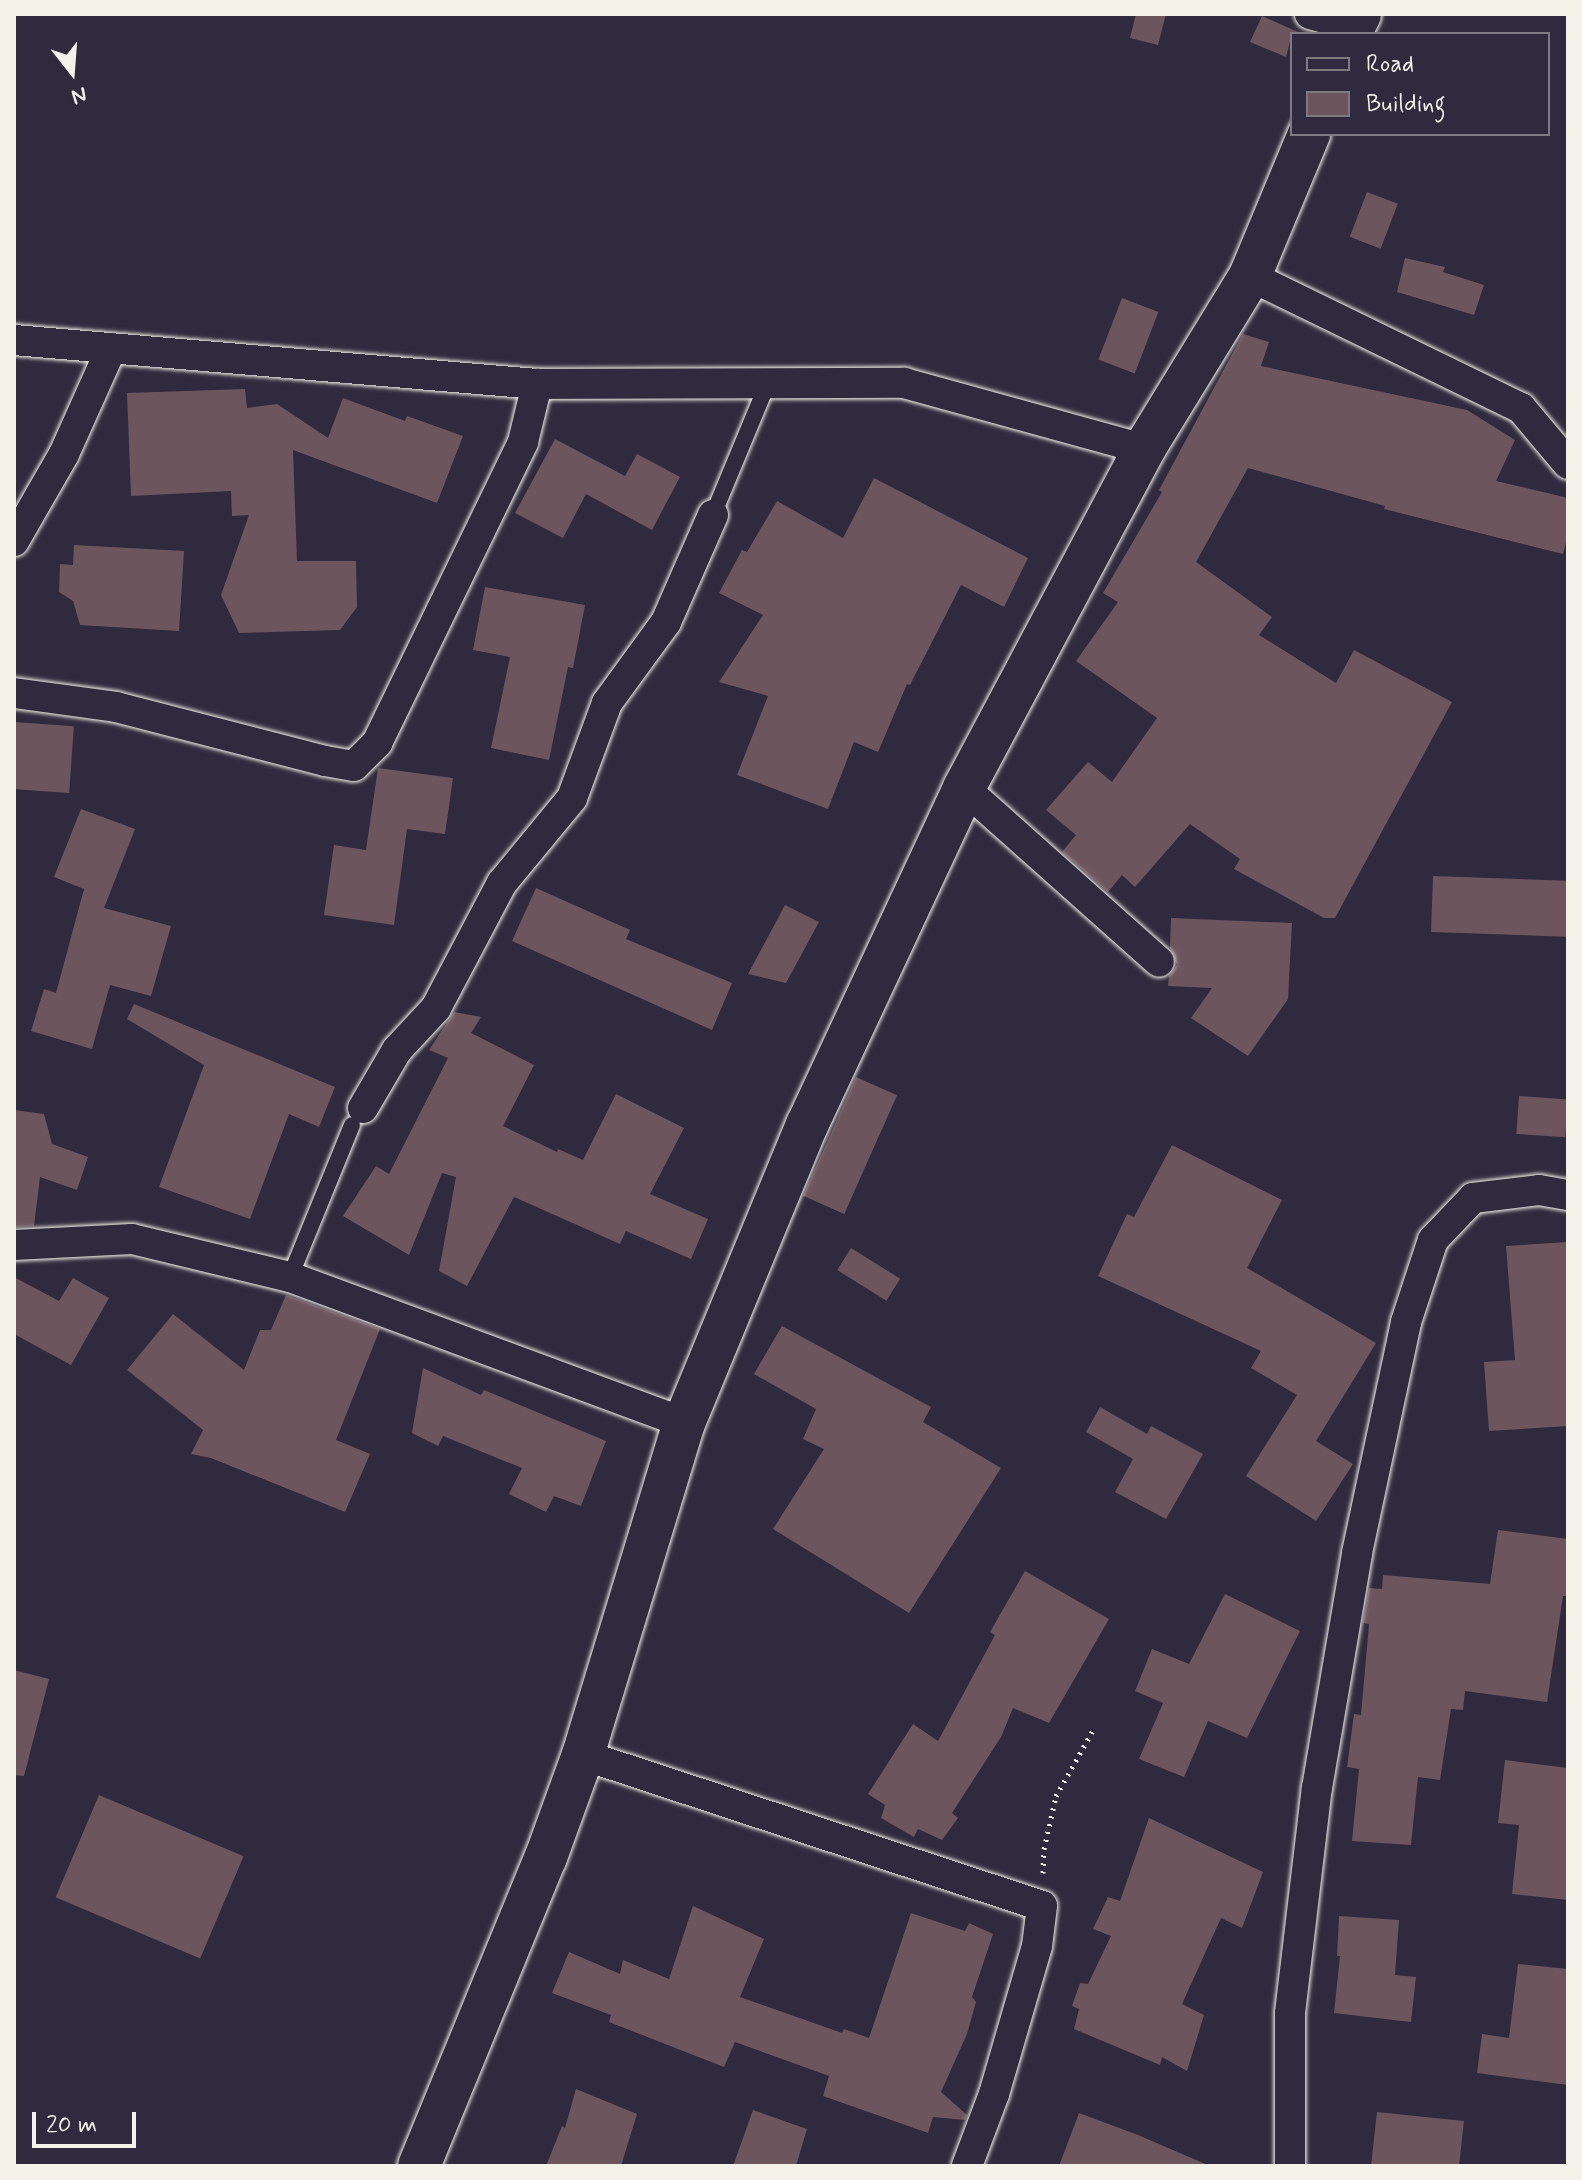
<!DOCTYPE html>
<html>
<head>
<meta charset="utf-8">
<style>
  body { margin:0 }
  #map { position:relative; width:1582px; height:2180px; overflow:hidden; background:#2f2a3d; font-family:Mynerve,sans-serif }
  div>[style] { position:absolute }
  .building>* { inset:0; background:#6d555e; transform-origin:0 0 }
  .path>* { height:5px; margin-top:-2.5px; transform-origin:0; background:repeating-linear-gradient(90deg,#f4f1e8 0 2px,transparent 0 8px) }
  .roads { filter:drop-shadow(0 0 2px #f4f1e8) drop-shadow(0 0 2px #f4f1e8) }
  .lane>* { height:16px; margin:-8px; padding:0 8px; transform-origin:8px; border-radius:8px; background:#2f2a3d }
  .street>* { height:30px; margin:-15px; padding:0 15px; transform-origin:15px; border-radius:15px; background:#2f2a3d }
  .secondary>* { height:42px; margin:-21px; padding:0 21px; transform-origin:21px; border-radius:21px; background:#2f2a3d }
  span { translate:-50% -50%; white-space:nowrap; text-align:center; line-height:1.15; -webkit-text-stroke:6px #2f2a3d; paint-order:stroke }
  .frame { position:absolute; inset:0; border:16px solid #f4f1e8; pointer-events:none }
  .legend { position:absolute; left:1290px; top:32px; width:260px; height:104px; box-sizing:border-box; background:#2f2a3d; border:2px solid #7e7a81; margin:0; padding:10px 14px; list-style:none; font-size:24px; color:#f4f1e8 }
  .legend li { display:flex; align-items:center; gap:16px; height:40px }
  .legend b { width:40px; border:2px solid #7e7a81 }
  .north { position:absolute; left:32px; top:32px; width:80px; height:80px; -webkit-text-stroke:6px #2f2a3d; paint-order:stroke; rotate:163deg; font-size:22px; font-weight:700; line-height:32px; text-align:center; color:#f4f1e8 }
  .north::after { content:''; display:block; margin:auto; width:28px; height:36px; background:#f4f1e8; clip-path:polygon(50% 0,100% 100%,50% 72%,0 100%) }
  .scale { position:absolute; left:32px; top:2112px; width:104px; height:36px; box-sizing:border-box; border:4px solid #f4f1e8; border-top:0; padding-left:10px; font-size:24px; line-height:28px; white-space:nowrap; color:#f4f1e8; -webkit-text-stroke:6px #2f2a3d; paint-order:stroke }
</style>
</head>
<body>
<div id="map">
  <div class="building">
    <i style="clip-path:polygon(1136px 14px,1166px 14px,1158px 45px,1130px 38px)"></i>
    <i style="clip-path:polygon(1262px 16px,1298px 32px,1292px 34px,1286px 57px,1250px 42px)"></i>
    <i style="left:1367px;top:192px;width:33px;height:48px;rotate:21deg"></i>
    <i style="clip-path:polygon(1405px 258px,1445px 267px,1443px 272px,1484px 285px,1474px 315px,1397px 292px)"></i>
    <i style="left:1122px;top:298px;width:39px;height:66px;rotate:21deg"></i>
    <i style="clip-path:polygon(1243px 334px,1269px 342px,1261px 366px,1467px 410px,1515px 440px,1496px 481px,1568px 498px,1568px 535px,1563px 554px,1384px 509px,1385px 506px,1248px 468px,1196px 562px,1272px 617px,1259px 635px,1336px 683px,1354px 650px,1452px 702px,1335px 918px,1324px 918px,1234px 869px,1240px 859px,1190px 824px,1135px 887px,1122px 875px,1108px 892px,1062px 852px,1076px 835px,1046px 810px,1088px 762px,1112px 782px,1157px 718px,1076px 661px,1118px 602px,1103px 593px,1162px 492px,1159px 490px)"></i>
    <i style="clip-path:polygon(245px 389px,247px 408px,277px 404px,328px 438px,343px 398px,405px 421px,407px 416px,463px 436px,437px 503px,293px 450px,297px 561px,356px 561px,357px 607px,340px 630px,239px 633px,221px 595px,249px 515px,232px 516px,231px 491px,131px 496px,127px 393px)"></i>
    <i style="clip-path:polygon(555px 439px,625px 476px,637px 454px,680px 477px,652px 530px,586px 494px,563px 538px,515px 513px)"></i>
    <i style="clip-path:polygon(874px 478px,1028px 558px,1004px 607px,961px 585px,910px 685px,907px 684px,878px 752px,854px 742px,828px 809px,737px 775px,768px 696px,719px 682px,763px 615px,719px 593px,742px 550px,747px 552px,777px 501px,843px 538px)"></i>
    <i style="clip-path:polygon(74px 545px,184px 551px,179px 631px,80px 625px,73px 601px,59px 592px,60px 564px,73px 565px)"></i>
    <i style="clip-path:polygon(485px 587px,585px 605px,573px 668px,568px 667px,549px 760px,491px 748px,510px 657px,473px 650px)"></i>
    <i style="left:14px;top:722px;width:60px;height:67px;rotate:4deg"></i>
    <i style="clip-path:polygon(378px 768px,453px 778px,445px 834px,407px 829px,394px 925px,324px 915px,334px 845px,366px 850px)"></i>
    <i style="clip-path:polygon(81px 809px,135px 829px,104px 908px,171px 926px,151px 996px,110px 985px,92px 1049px,31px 1031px,44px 989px,56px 993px,84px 889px,54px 877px)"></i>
    <i style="left:1433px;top:876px;width:135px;height:56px;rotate:2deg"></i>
    <i style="clip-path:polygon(536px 888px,630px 930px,626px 939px,732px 983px,712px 1030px,512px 941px)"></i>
    <i style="clip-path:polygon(785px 905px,819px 922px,786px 983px,748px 974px)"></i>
    <i style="clip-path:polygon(1171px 918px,1292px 923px,1288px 999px,1248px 1056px,1191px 1018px,1212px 988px,1168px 986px,1169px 976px,1177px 965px,1170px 948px)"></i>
    <i style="clip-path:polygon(134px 1004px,335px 1087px,319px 1127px,289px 1114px,250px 1219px,159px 1187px,204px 1065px,127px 1019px)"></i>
    <i style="clip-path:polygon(454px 1012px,481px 1017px,471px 1033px,534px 1065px,503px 1126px,557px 1152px,558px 1149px,583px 1160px,616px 1094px,684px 1128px,650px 1194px,708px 1219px,691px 1259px,626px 1231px,620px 1244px,514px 1197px,467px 1286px,439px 1271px,456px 1177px,442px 1173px,409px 1255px,343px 1216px,376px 1166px,389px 1174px,448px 1058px,429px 1050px)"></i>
    <i style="left:856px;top:1077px;width:45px;height:130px;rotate:24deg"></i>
    <i style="left:1519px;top:1096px;width:49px;height:38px;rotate:4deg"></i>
    <i style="clip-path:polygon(14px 1110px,44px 1114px,52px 1144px,88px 1157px,77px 1190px,40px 1177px,34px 1226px,14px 1227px)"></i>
    <i style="clip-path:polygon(1172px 1145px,1282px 1200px,1247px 1268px,1376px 1343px,1316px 1441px,1353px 1464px,1316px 1521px,1246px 1476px,1297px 1395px,1251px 1368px,1261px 1351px,1098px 1276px,1127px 1214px,1134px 1217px)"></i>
    <i style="clip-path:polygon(1568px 1242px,1568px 1426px,1489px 1431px,1484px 1362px,1515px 1360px,1506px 1246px)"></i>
    <i style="left:851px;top:1248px;width:58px;height:26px;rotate:32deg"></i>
    <i style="clip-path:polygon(14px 1277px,59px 1301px,73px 1278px,109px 1298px,71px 1365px,14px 1334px)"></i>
    <i style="clip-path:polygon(286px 1295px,380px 1329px,336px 1440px,370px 1454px,345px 1512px,211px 1458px,191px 1454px,203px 1430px,127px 1370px,173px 1314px,244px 1370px,260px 1330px,271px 1330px)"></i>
    <i style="clip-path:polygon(782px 1326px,931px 1407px,923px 1422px,1001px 1468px,909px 1613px,773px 1529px,824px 1449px,803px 1439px,816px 1409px,754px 1374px)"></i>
    <i style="clip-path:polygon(423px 1368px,481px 1395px,484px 1390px,606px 1441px,581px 1506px,554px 1496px,546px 1512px,509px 1494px,522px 1468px,443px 1436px,438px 1446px,412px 1433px)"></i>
    <i style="clip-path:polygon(1100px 1407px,1147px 1434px,1151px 1426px,1203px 1454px,1166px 1519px,1115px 1492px,1133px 1459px,1086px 1432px)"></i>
    <i style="clip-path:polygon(1498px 1530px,1568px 1539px,1568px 1596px,1563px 1596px,1547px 1702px,1465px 1691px,1463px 1710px,1451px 1709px,1440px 1780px,1418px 1777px,1411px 1845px,1352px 1841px,1359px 1769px,1347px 1767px,1354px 1714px,1361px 1715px,1369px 1624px,1363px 1623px,1369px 1588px,1382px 1589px,1383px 1575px,1490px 1584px)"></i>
    <i style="clip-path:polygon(1025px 1571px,1109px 1619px,1049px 1723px,1013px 1708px,1001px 1737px,952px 1813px,958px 1818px,942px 1840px,918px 1829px,914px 1837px,881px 1818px,885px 1805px,868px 1794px,913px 1724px,938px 1741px,995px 1635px,990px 1632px)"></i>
    <i style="clip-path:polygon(1225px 1594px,1300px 1631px,1247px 1738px,1208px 1721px,1184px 1777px,1139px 1759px,1163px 1703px,1135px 1691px,1152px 1649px,1189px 1664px)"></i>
    <i style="clip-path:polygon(14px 1670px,49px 1679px,24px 1776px,14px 1775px)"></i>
    <i style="clip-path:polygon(1505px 1760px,1568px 1768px,1568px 1900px,1512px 1894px,1519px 1825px,1498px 1823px)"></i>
    <i style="left:99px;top:1795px;width:157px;height:111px;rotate:23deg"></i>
    <i style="clip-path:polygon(1149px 1818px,1263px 1872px,1242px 1928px,1221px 1918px,1182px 2004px,1204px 2015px,1187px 2071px,1162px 2057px,1160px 2065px,1074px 2029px,1079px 2009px,1072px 2006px,1080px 1983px,1088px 1984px,1111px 1936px,1093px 1929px,1108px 1897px,1120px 1901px)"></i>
    <i style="clip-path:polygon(693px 1906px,764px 1939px,740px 1997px,842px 2033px,844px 2029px,869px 2038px,911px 1913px,965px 1931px,969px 1923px,993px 1934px,972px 1997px,976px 2002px,967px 2034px,941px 2092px,967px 2115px,965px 2120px,933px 2117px,928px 2133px,823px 2096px,829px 2076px,735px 2042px,724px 2067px,609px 2022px,611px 2015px,552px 1993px,569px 1952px,620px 1974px,623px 1960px,669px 1979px)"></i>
    <i style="clip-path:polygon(1339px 1916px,1399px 1920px,1395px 1975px,1416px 1977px,1411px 2022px,1334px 2013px,1340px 1956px,1337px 1956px)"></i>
    <i style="clip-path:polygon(1518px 1964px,1568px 1969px,1568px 2085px,1477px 2073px,1482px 2034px,1509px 2038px)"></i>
    <i style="clip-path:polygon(576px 2089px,637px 2114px,621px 2166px,546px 2166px,562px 2126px,565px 2128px)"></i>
    <i style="clip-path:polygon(753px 2110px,807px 2129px,796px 2166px,733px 2166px)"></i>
    <i style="clip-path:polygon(1377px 2112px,1464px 2121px,1459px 2166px,1371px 2166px)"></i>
    <i style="clip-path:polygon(1079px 2113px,1138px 2135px,1210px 2166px,1059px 2166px)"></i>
  </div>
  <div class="path">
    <i style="left:1043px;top:1873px;width:24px;rotate:-88deg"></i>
    <i style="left:1044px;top:1849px;width:54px;rotate:-77.2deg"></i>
    <i style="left:1056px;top:1796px;width:76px;rotate:-60.7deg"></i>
  </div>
  <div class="roads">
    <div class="lane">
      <i style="left:713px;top:515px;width:144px;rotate:-67.5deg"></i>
      <i style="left:290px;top:1277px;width:164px;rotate:-67.8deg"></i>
    </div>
    <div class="street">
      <i style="left:1310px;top:14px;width:45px;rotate:15.6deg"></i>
      <i style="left:1250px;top:276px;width:301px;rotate:26deg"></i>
      <i style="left:1521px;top:408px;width:73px;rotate:50deg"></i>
      <i style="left:14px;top:340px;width:525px;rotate:4.81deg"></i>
      <i style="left:537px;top:384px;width:367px;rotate:-0.2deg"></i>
      <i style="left:904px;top:383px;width:249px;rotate:15.4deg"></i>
      <i style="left:14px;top:541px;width:100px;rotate:-60.1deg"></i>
      <i style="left:64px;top:454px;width:115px;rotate:-65.9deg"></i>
      <i style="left:14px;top:693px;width:103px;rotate:7.8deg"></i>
      <i style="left:116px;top:707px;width:216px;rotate:14.5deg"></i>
      <i style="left:325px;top:761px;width:29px;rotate:10deg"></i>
      <i style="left:354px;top:766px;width:33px;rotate:-45deg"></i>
      <i style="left:377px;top:743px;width:335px;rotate:-64.1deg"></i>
      <i style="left:523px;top:442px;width:60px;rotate:-76.4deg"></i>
      <i style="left:964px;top:788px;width:261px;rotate:41.7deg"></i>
      <i style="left:363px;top:1108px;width:67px;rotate:-59.6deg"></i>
      <i style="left:397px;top:1050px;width:57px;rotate:-47.1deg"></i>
      <i style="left:436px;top:1008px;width:141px;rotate:-62.2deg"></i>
      <i style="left:502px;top:883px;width:110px;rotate:-50.5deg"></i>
      <i style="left:572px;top:798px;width:101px;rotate:-69.8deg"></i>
      <i style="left:607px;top:703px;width:100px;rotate:-53.9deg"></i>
      <i style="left:666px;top:622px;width:117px;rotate:-66.3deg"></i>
      <i style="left:14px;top:1245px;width:118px;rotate:-2.9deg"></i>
      <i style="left:132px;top:1239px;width:163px;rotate:13.5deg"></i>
      <i style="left:290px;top:1277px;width:420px;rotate:20.3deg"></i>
      <i style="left:583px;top:1755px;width:483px;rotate:18.2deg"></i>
      <i style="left:1042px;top:1906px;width:40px;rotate:97.1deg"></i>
      <i style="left:1037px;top:1946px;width:154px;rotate:106.2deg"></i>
      <i style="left:994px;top:2094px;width:77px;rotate:110.6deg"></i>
      <i style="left:1290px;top:2166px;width:153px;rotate:-90deg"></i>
      <i style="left:1290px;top:2013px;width:227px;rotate:-83.2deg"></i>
      <i style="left:1317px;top:1788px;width:238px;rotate:-80.3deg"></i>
      <i style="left:1357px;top:1553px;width:236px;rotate:-78deg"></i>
      <i style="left:1406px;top:1322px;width:86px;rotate:-71.8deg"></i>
      <i style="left:1433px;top:1240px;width:58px;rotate:-46.4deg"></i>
      <i style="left:1473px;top:1198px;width:66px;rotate:-6.9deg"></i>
      <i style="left:1539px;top:1190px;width:29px;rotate:10deg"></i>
    </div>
    <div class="secondary">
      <i style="left:1350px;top:34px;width:22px;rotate:-63deg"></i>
      <i style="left:419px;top:2166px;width:334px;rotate:-67.7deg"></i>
      <i style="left:546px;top:1857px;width:109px;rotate:-70.1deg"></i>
      <i style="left:583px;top:1755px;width:347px;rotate:-73.1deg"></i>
      <i style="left:684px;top:1423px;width:322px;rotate:-67.6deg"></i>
      <i style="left:807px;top:1125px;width:372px;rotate:-65deg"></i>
      <i style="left:964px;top:788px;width:384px;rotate:-62deg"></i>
      <i style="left:1144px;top:449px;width:203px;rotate:-58.5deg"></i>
      <i style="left:1250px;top:276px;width:154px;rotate:-67.4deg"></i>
    </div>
  </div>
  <div class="frame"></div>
  <ul class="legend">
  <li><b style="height:10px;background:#2f2a3d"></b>Road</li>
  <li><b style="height:22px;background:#6d555e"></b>Building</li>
  </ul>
  <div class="north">N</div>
  <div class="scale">20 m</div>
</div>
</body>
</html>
